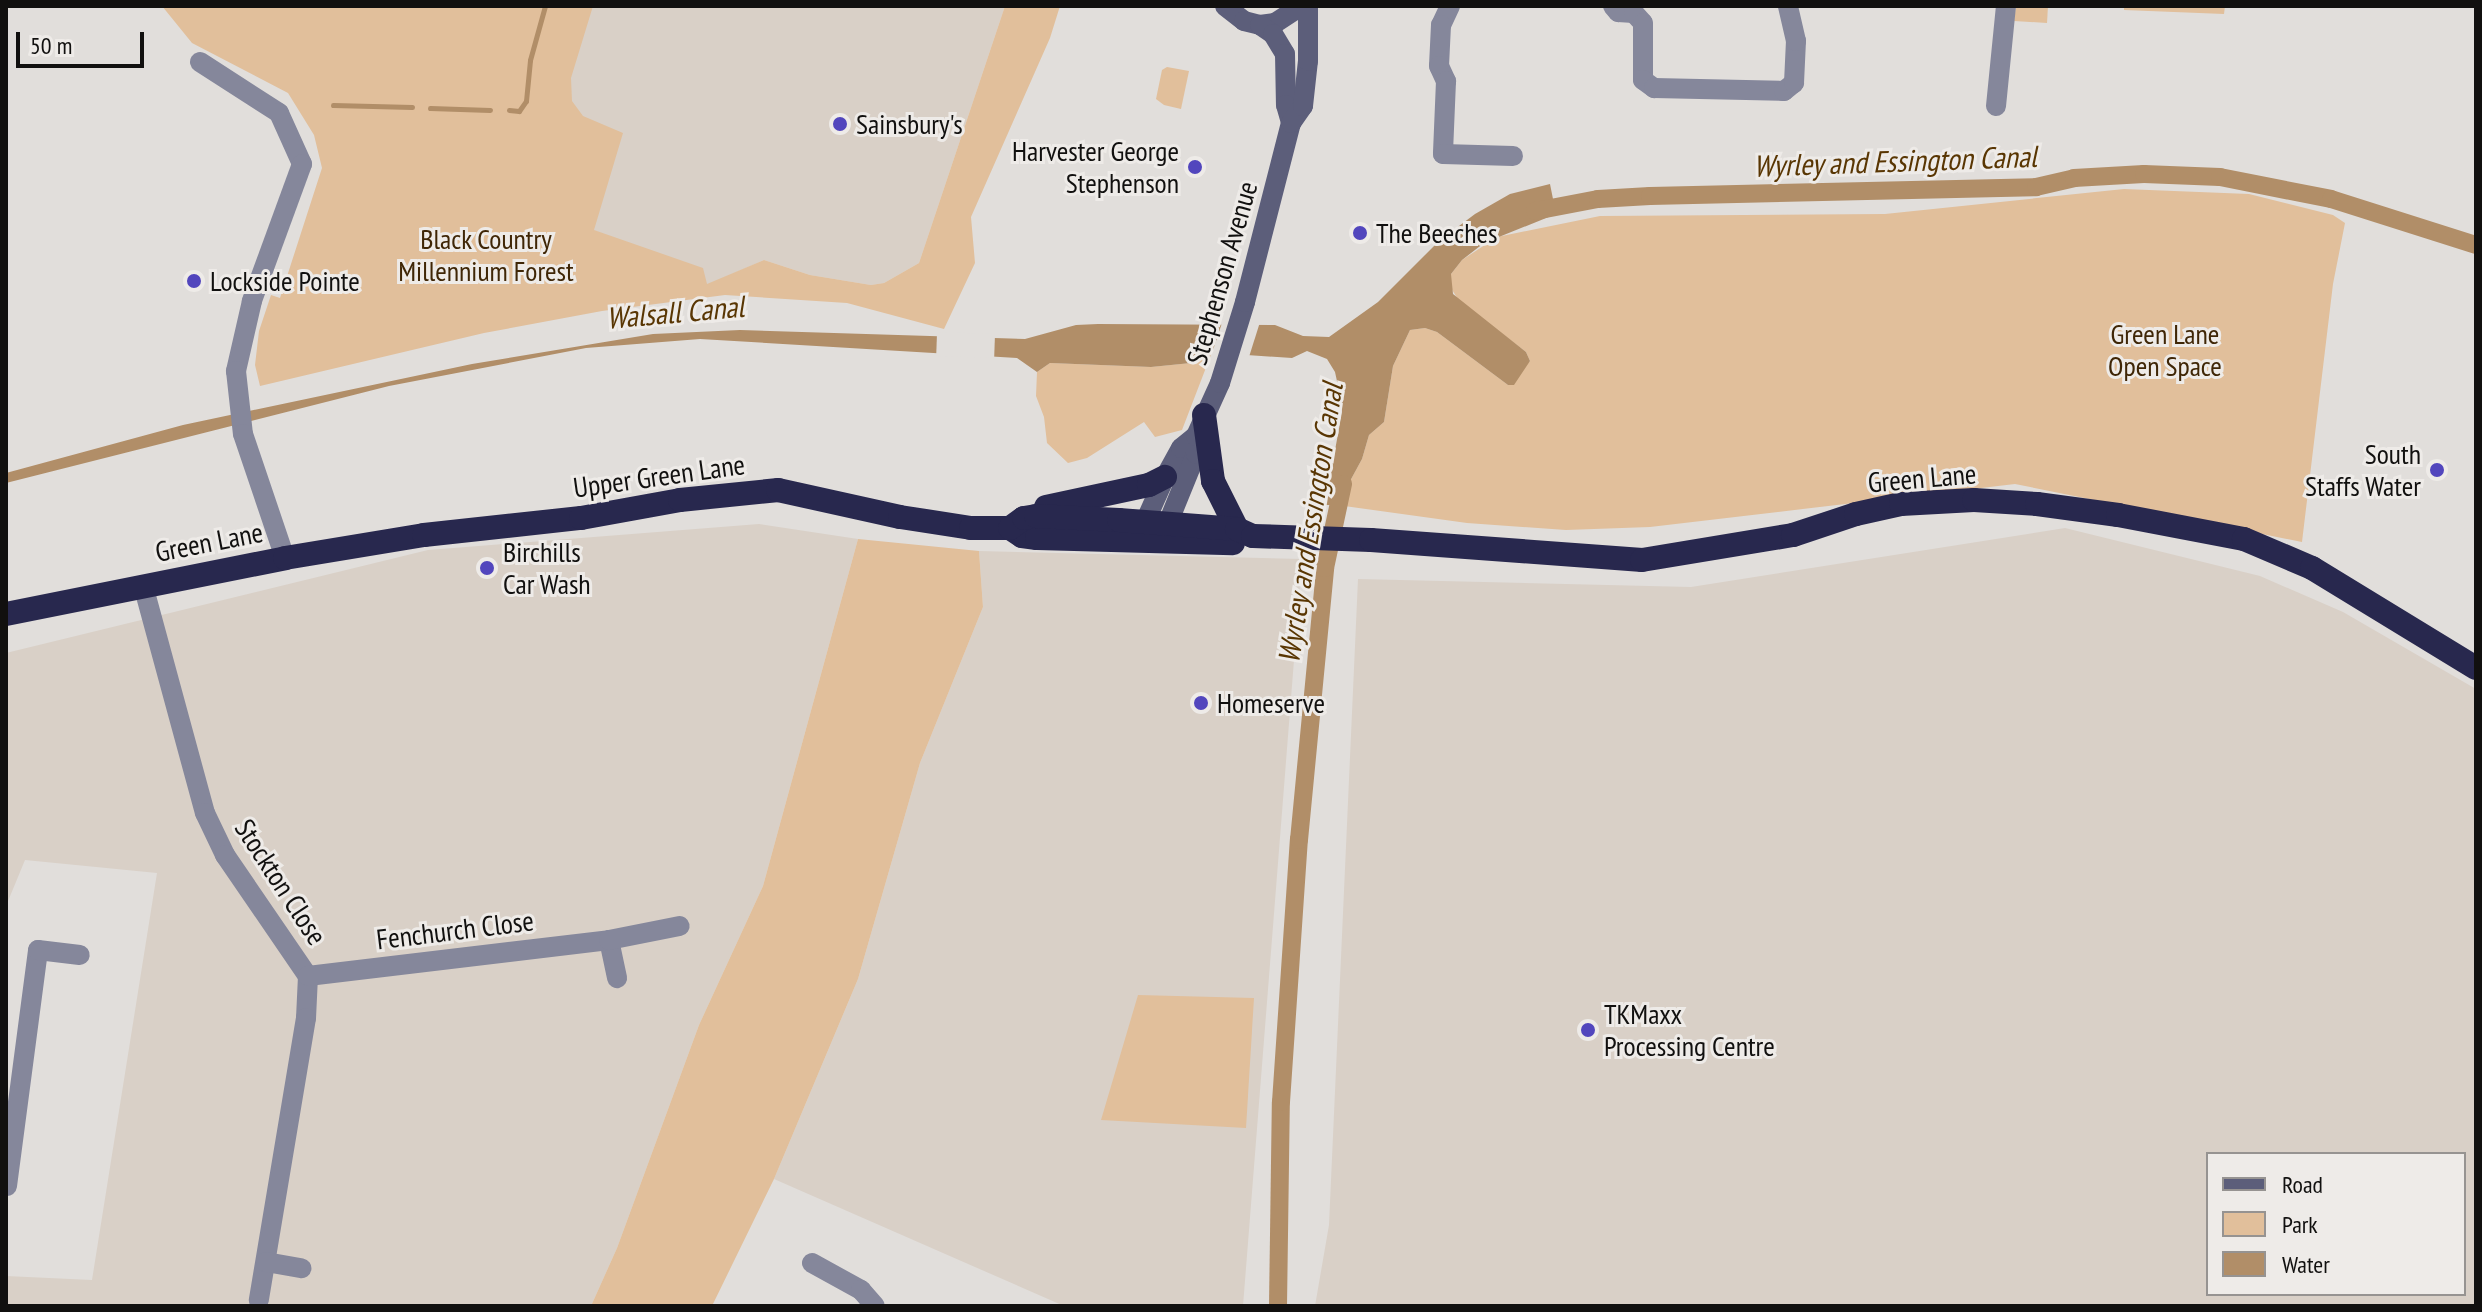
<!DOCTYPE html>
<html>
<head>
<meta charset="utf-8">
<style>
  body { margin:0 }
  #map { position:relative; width:2482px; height:1312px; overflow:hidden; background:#e1dedb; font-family:"PT Sans Narrow",sans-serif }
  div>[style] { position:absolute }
  .built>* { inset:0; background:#d9d0c7 }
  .green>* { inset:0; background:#e1bf9b }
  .water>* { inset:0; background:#b18e68 }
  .pier>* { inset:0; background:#e1dedb; transform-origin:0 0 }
  .stream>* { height:5px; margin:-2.5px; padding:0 2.5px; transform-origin:2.5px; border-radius:2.5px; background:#b18e68 }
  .canal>* { height:18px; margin:-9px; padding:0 9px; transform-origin:9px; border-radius:9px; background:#b18e68 }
  .street>* { height:20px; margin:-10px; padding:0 10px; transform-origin:10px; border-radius:10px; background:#85879b }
  .secondary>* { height:20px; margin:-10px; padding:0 10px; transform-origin:10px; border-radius:10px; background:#5c5e7a }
  .highway>* { height:24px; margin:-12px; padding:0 12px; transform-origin:12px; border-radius:12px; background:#28284e }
  .dots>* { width:22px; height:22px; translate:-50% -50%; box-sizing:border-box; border:4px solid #eeebe8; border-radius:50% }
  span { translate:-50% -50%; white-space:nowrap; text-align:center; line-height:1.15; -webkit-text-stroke:6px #eeebe8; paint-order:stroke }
  .poi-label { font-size:28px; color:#11100f }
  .left { translate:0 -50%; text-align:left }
  .right { translate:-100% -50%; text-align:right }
  .park-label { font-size:28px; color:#3f2606 }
  .street-label { font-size:28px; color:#11100f }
  .water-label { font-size:30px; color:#593603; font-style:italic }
  .frame { position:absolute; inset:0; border:8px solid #11100f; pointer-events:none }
  .legend { position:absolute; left:2206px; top:1152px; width:260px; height:144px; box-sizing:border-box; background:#eeebe8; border:2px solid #969391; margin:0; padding:10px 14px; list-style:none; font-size:24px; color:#11100f }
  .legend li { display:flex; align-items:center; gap:16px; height:40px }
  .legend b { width:40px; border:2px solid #969391 }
  .scale { position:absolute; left:16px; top:32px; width:128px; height:36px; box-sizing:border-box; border:4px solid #11100f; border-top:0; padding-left:10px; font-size:24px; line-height:28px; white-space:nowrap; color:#11100f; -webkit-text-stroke:6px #eeebe8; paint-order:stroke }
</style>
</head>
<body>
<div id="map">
  <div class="built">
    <i style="clip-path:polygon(585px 6px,1005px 6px,919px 263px,884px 283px,871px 285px,810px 275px,764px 260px,707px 285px,614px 287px,549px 113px)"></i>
    <i style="clip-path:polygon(759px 524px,858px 539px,763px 886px,699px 1025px,617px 1248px,591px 1306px,6px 1306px,6px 1276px,92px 1280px,157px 873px,25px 860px,6px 906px,6px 653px,428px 550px)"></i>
    <i style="clip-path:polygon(evenodd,2065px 528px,2260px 576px,2343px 612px,2476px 689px,2476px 1306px,1315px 1306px,1329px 1225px,1358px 579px,1691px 587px,2065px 528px,2208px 1154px,2464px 1154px,2464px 1294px,2208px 1294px,2208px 1154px)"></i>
    <i style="clip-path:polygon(979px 551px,1302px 559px,1243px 1306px,1064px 1306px,774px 1179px,858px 979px,920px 763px,983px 607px)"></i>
  </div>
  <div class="green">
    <i style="clip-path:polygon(162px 6px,593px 6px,571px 78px,572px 101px,583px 116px,623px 133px,594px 230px,703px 268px,707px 284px,764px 260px,810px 275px,871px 285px,884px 283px,919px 263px,1005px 6px,1060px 6px,1050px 38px,971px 217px,975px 263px,944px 329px,847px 303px,725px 295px,602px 311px,484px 333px,260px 386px,255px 365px,259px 331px,271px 295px,280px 298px,322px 168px,314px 135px,288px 93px,192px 43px)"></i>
    <i style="clip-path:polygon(2016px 6px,2048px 6px,2047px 23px,2014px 21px)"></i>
    <i style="clip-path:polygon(2124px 6px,2225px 6px,2224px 14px,2124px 10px)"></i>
    <i style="clip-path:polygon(1167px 67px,1189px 71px,1181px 109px,1164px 105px,1156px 99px,1162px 70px)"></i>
    <i style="clip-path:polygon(2124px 189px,2249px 194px,2333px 215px,2345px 223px,2333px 284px,2302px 542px,2015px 484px,1650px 527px,1566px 530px,1467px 523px,1337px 505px,1362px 459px,1369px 435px,1384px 422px,1393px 366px,1410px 330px,1425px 328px,1437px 332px,1508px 385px,1530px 361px,1526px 352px,1459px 301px,1451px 288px,1451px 274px,1462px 260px,1497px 237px,1600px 216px,1885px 214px)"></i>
    <i style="clip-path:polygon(1203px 352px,1212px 352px,1182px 430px,1155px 437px,1144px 422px,1087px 458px,1068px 463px,1047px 443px,1044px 417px,1036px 396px,1037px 372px,1050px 363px,1151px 367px,1191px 363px)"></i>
    <i style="clip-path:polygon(858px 539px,979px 551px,983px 607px,920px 763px,858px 979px,774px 1179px,712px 1306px,591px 1306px,617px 1248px,699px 1025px,763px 886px)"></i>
    <i style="clip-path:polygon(1138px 995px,1254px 998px,1246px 1128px,1101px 1120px)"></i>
  </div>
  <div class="water">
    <i style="clip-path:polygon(1550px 184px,1556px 214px,1484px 243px,1462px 260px,1451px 274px,1453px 294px,1526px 352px,1530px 361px,1514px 385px,1508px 385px,1437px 332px,1425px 328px,1410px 330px,1393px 366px,1384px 422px,1369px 435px,1362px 459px,1337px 505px,1325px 505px,1342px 412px,1340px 395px,1335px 372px,1327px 359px,1307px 351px,1292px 358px,1203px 352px,1191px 363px,1151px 367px,1050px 363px,1037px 372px,1017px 358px,700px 339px,586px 348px,389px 386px,6px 483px,6px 473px,183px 425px,472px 364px,653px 334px,740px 330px,1025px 339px,1076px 325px,1098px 324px,1275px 325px,1303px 336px,1329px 337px,1378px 302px,1439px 241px,1475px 214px,1510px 194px)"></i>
  </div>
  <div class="pier">
    <i style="clip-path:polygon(1260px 322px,1249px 357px,1211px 356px,1222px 323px)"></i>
    <i style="left:995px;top:334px;width:24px;height:58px;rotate:92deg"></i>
  </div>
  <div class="stream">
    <i style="left:333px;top:105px;width:79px;rotate:1.5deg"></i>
    <i style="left:430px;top:108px;width:60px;rotate:1.9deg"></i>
    <i style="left:509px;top:110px;width:10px;rotate:6deg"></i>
    <i style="left:519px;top:111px;width:12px;rotate:-55deg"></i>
    <i style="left:526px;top:101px;width:41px;rotate:-84.4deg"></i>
    <i style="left:530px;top:60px;width:56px;rotate:-74.5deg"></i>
  </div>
  <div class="canal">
    <i style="left:1535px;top:211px;width:64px;rotate:-10.8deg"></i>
    <i style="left:1598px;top:199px;width:52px;rotate:-3.3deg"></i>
    <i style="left:1650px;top:196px;width:386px;rotate:-1.3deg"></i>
    <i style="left:2036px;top:187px;width:39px;rotate:-13deg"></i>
    <i style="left:2074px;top:178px;width:70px;rotate:-3.3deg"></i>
    <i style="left:2144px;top:174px;width:76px;rotate:2.3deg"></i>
    <i style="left:2220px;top:177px;width:113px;rotate:11.2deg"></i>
    <i style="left:2331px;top:199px;width:152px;rotate:17.6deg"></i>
    <i style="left:1278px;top:1306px;width:204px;rotate:-89.2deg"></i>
    <i style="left:1281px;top:1102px;width:263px;rotate:-86.1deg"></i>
    <i style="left:1299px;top:840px;width:273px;rotate:-84.5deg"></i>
    <i style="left:1325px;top:568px;width:86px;rotate:-77.9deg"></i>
  </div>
  <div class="street">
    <i style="left:1450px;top:6px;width:21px;rotate:115deg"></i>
    <i style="left:1441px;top:25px;width:41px;rotate:92.8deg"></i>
    <i style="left:1439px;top:66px;width:17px;rotate:65deg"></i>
    <i style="left:1446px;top:81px;width:73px;rotate:92.4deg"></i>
    <i style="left:1443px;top:154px;width:70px;rotate:1.6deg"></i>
    <i style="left:1613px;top:6px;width:8px;rotate:50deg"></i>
    <i style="left:1618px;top:12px;width:16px;rotate:4deg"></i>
    <i style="left:1634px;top:13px;width:13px;rotate:48deg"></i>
    <i style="left:1643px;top:23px;width:57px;rotate:90deg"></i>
    <i style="left:1643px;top:80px;width:14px;rotate:36deg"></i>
    <i style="left:1654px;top:88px;width:130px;rotate:1.3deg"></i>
    <i style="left:1784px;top:91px;width:13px;rotate:-39deg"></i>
    <i style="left:1794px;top:83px;width:42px;rotate:-87.3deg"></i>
    <i style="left:1796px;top:41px;width:36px;rotate:-103deg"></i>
    <i style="left:200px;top:62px;width:94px;rotate:32.8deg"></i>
    <i style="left:279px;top:113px;width:56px;rotate:65.7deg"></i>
    <i style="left:302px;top:164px;width:146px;rotate:110.1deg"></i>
    <i style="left:252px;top:301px;width:72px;rotate:102.9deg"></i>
    <i style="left:236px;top:371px;width:63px;rotate:83.7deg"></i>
    <i style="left:243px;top:434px;width:131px;rotate:71.3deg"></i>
    <i style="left:1996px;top:106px;width:100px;rotate:-84.3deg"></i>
    <i style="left:143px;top:585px;width:236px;rotate:74.8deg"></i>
    <i style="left:205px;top:813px;width:47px;rotate:64.5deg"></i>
    <i style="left:225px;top:855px;width:147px;rotate:55.6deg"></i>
    <i style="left:308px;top:976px;width:42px;rotate:92.7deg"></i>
    <i style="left:306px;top:1018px;width:286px;rotate:99.5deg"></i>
    <i style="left:609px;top:940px;width:39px;rotate:78deg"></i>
    <i style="left:308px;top:976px;width:303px;rotate:-6.8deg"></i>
    <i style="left:609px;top:940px;width:72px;rotate:-11.2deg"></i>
    <i style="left:7px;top:1186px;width:238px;rotate:-82.5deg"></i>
    <i style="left:38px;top:950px;width:42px;rotate:6.8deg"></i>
    <i style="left:266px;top:1262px;width:36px;rotate:10deg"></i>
    <i style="left:812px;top:1263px;width:56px;rotate:28.9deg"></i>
    <i style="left:861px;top:1290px;width:21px;rotate:49deg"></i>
  </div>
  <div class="secondary">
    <i style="left:1225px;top:6px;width:24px;rotate:38deg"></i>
    <i style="left:1244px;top:21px;width:16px;rotate:14deg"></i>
    <i style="left:1260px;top:25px;width:15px;rotate:-8deg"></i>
    <i style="left:1275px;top:23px;width:31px;rotate:-33deg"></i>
    <i style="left:1260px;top:25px;width:16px;rotate:35deg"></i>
    <i style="left:1273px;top:34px;width:23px;rotate:59deg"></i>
    <i style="left:1285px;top:54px;width:51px;rotate:88.9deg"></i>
    <i style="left:1286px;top:105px;width:19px;rotate:74deg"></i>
    <i style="left:1144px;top:536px;width:14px;rotate:-86deg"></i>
    <i style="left:1145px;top:522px;width:49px;rotate:-66deg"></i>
    <i style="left:1165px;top:477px;width:33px;rotate:-61deg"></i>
    <i style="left:1181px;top:448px;width:19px;rotate:-39deg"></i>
    <i style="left:1167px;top:537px;width:14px;rotate:-86deg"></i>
    <i style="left:1168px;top:523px;width:74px;rotate:-67.9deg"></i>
    <i style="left:1196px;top:454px;width:18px;rotate:-90deg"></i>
    <i style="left:1196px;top:436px;width:58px;rotate:-65.6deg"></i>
    <i style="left:1220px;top:383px;width:85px;rotate:-72.8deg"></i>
    <i style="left:1245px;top:302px;width:185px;rotate:-75.6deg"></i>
    <i style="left:1291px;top:123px;width:21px;rotate:-55deg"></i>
    <i style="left:1303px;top:106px;width:45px;rotate:-83.7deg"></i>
    <i style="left:1308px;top:61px;width:55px;rotate:-90deg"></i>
  </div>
  <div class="highway">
    <i style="left:1204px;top:415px;width:67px;rotate:82.2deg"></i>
    <i style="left:1213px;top:481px;width:54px;rotate:63.4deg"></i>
    <i style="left:1046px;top:507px;width:105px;rotate:-12.1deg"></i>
    <i style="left:1149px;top:485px;width:18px;rotate:-27deg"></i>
    <i style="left:1010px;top:528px;width:14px;rotate:34deg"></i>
    <i style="left:1022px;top:536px;width:15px;rotate:8deg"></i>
    <i style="left:1037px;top:538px;width:196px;rotate:1.5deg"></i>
    <i style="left:6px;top:614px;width:285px;rotate:-11.3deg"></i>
    <i style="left:285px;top:558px;width:141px;rotate:-9.4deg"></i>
    <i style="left:424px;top:535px;width:158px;rotate:-6.2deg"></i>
    <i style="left:581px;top:518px;width:101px;rotate:-10.3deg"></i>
    <i style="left:680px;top:500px;width:99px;rotate:-5.8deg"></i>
    <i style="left:778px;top:490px;width:125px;rotate:12.5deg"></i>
    <i style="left:900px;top:517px;width:72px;rotate:8.8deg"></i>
    <i style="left:971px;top:528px;width:39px"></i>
    <i style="left:1010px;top:528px;width:17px;rotate:-36deg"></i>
    <i style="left:1024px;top:518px;width:12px;rotate:-9deg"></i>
    <i style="left:1036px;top:516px;width:83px;rotate:2.8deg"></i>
    <i style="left:1119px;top:520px;width:118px;rotate:4.4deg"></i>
    <i style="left:1237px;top:529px;width:17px;rotate:24deg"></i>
    <i style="left:1253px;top:536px;width:118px;rotate:1.9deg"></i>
    <i style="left:1371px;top:540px;width:272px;rotate:4.2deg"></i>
    <i style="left:1642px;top:560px;width:153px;rotate:-9.4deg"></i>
    <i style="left:1793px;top:535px;width:66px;rotate:-18.4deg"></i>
    <i style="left:1856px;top:514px;width:46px;rotate:-12.5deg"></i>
    <i style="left:1901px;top:504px;width:73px;rotate:-3.1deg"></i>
    <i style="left:1974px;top:500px;width:63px;rotate:3.6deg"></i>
    <i style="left:2037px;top:504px;width:82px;rotate:7.7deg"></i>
    <i style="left:2118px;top:515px;width:128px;rotate:10.8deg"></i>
    <i style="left:2244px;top:539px;width:74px;rotate:23.1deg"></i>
    <i style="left:2312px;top:568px;width:192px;rotate:31.4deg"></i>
  </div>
  <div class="dots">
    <i style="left:840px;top:124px;background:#5246bd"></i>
    <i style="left:1195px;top:167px;background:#5246bd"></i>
    <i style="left:1360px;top:233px;background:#5246bd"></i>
    <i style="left:194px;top:281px;background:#5246bd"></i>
    <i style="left:2437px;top:470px;background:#5246bd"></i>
    <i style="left:487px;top:568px;background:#5246bd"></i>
    <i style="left:1201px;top:703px;background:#5246bd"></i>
    <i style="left:1588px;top:1030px;background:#5246bd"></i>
  </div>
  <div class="poi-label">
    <span class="left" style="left:856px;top:124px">Sainsbury's</span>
    <span class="right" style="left:1179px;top:167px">Harvester George<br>Stephenson</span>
    <span class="left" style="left:1376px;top:233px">The Beeches</span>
    <span class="left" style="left:210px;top:281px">Lockside Pointe</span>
    <span class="right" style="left:2421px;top:470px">South<br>Staffs Water</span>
    <span class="left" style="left:503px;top:568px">Birchills<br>Car Wash</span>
    <span class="left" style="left:1217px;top:703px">Homeserve</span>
    <span class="left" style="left:1604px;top:1030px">TKMaxx<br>Processing Centre</span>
  </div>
  <div class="park-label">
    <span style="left:486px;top:255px">Black Country<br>Millennium Forest</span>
    <span style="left:2165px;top:350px">Green Lane<br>Open Space</span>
  </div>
  <div class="street-label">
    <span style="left:1222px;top:273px;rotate:-74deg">Stephenson Avenue</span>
    <span style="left:659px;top:476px;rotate:-8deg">Upper Green Lane</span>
    <span style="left:1922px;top:478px;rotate:-5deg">Green Lane</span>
    <span style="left:209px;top:542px;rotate:-11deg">Green Lane</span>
    <span style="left:281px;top:882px;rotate:57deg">Stockton Close</span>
    <span style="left:455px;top:930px;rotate:-7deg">Fenchurch Close</span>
  </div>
  <div class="water-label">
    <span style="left:1895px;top:161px;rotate:-2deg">Wyrley and Essington Canal</span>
    <span style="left:675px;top:312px;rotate:-5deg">Walsall Canal</span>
    <span style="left:1310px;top:523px;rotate:-81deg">Wyrley and Essington Canal</span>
  </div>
  <div class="frame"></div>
  <ul class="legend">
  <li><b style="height:10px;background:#5c5e7a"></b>Road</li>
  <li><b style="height:22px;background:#e1bf9b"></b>Park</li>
  <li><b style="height:22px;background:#b18e68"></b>Water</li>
  </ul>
  <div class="scale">50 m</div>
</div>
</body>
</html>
